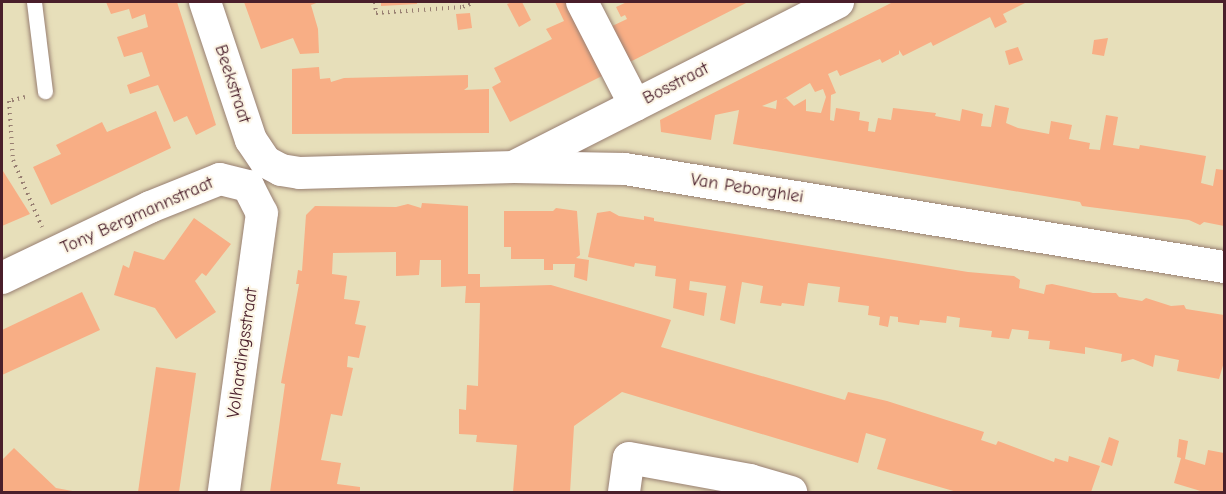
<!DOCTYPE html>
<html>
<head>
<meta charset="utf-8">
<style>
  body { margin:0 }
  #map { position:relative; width:1226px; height:494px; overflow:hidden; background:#e7dfba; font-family:"Comic Neue",sans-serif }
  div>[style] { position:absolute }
  .building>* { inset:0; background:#f8ae85 }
  .path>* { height:4px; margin-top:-2px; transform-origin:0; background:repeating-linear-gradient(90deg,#987f72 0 1.5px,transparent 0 6px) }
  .roads { filter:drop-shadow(0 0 2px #987f72) drop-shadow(0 0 2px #987f72) }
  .lane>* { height:15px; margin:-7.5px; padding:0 7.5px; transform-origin:7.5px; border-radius:7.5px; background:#fff }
  .street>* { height:32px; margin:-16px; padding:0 16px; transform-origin:16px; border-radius:16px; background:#fff }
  span { translate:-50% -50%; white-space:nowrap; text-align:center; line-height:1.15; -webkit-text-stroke:4.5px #fcf5e5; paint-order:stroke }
  .street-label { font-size:18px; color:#4a1f2b }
  .frame { position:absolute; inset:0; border:3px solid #4a1f2b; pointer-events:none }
</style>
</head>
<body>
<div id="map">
  <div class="building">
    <i style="clip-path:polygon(106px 2px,177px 2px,216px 125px,196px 135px,187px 116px,174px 122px,158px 85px,130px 94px,127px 85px,150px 76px,142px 52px,124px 57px,117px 37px,148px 27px,145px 14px,132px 19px,129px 9px,111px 14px)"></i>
    <i style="clip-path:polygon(244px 2px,319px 2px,311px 5px,318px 29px,319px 53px,300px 54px,293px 38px,261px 49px)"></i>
    <i style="clip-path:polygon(381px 2px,417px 2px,417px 4px,381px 6px)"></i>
    <i style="clip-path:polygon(513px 2px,522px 2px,531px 20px,519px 27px,507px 4px)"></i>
    <i style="clip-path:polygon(555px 2px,569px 2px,606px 74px,510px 122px,492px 87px,501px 82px,494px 68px,552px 39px,546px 29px,564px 21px)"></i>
    <i style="clip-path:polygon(627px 2px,748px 2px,624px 65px,606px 29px,627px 19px,625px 15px,621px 17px,616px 7px)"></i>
    <i style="clip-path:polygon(evenodd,893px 2px,1027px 2px,1003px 14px,1007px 22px,995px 28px,990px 17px,933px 46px,931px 42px,903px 56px,899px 50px,899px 54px,882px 63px,880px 59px,840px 76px,837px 70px,828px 74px,836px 93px,831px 95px,830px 120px,834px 121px,836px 108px,860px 112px,859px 120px,869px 122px,868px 131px,875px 132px,878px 118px,891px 120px,893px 108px,936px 113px,935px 116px,960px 121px,962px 109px,983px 114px,981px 126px,991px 127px,995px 105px,1009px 108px,1006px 123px,1018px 128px,1049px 134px,1051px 121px,1072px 125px,1069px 139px,1090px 143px,1089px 149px,1100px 150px,1106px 115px,1118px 117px,1113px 145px,1139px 149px,1140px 145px,1206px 156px,1201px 183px,1213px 186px,1216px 169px,1224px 170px,1224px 226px,1204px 222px,1200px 225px,1189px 220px,1082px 206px,1080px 202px,733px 144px,739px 110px,715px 115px,711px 140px,661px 132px,660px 120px,893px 2px,810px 83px,815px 92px,823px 89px,826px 97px,821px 113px,806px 111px,806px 99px,794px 106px,786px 98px,782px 100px,810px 83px,893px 2px,777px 100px,776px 109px,762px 106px,777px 100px)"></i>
    <i style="clip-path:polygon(470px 13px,472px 28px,458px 30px,456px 14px)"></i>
    <i style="clip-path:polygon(1108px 38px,1104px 56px,1092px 54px,1094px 40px)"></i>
    <i style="clip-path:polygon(1018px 47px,1023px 60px,1009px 65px,1005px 51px)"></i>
    <i style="clip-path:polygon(319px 67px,320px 79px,330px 78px,331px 82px,344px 78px,468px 75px,468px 87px,464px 90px,489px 89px,489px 133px,292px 134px,292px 69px)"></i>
    <i style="clip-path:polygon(156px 111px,171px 148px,51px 205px,33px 167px,61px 154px,56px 145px,102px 122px,107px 132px)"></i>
    <i style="clip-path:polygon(3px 171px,30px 214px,2px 226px,2px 172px)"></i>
    <i style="clip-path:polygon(422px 203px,468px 206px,468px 274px,480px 274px,480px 287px,551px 285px,671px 320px,661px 347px,845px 400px,848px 392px,887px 401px,984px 432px,981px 440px,996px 445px,998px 441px,1054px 462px,1055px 458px,1068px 462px,1069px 456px,1100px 466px,1091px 492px,957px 492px,877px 469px,886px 439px,866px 433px,858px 463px,622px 392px,574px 426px,570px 492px,513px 492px,517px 445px,476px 442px,477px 435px,459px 434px,459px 409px,466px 410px,467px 385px,478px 386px,480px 303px,465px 303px,466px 286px,441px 287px,441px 260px,420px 260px,419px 275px,396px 276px,396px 252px,333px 253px,332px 274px,347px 276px,344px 299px,360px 301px,355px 324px,366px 326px,359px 358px,348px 356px,347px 367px,353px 368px,342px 416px,331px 414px,321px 460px,341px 463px,337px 484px,360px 487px,360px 492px,270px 492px,285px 384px,281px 383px,299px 284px,296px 284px,298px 270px,302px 271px,306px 215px,315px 206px,396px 207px,408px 204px,421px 208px)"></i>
    <i style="clip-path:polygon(556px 208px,577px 211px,580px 255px,576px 258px,589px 260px,587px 281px,574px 277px,575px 264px,553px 264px,553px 270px,544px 270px,544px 259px,511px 259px,511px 247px,504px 247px,504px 211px,553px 211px)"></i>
    <i style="clip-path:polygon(610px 211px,619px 216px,644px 220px,644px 216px,654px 218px,654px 221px,968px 272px,1014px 276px,1020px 280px,1019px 288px,1044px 294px,1046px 285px,1052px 284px,1093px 293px,1116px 293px,1119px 297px,1142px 301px,1146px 298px,1171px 306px,1184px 305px,1186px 309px,1224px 315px,1224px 362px,1219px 379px,1177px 371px,1179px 360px,1155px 355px,1153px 367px,1133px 359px,1121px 362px,1122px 354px,1085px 347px,1085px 354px,1049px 349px,1050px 341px,1028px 339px,1029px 331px,1012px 329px,1009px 339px,991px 337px,992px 331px,959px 327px,960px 318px,947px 316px,946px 323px,920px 320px,919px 325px,898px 322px,898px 317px,890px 316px,888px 327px,879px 325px,880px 317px,868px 315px,869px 306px,838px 302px,840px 287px,808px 283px,804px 306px,782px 303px,781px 306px,760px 303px,763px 286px,742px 282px,735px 324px,720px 320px,726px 286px,690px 281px,689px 290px,707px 293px,704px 316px,673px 308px,676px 279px,655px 276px,656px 266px,635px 263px,634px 267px,588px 257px,597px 213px)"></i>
    <i style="clip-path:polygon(194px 218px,231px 244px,206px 276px,202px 273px,195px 281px,216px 312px,176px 339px,155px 308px,114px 295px,123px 265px,129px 268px,134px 251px,164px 260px)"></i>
    <i style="clip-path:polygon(82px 292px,100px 330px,2px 375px,2px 330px)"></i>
    <i style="clip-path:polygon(156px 367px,196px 373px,179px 492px,138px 492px)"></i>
    <i style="clip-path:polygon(1109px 437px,1119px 441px,1112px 466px,1101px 462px)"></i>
    <i style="clip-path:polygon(1179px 439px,1188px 441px,1185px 459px,1205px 465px,1208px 450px,1224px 453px,1224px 492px,1204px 492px,1174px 483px,1181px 458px,1177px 457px)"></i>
    <i style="clip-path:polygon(14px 448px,56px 488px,78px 492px,2px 492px,2px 460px)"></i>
  </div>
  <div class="path">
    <i style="left:375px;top:2px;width:11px;rotate:85deg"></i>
    <i style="left:376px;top:13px;width:87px;rotate:-3.9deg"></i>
    <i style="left:463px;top:7px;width:12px;rotate:-24deg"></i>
    <i style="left:25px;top:97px;width:16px;rotate:166deg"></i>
    <i style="left:9px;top:101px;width:59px;rotate:86.1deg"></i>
    <i style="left:13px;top:160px;width:73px;rotate:66.6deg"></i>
  </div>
  <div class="roads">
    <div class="lane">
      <i style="left:34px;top:2px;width:90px;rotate:83deg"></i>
    </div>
    <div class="street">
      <i style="left:205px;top:2px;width:145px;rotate:71.6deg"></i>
      <i style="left:251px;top:140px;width:27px;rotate:56deg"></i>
      <i style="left:266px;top:162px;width:17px;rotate:28deg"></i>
      <i style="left:281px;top:170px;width:19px;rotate:9deg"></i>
      <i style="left:300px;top:173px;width:214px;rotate:-1.6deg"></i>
      <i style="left:514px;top:167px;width:111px;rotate:1deg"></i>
      <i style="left:625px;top:169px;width:607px;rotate:9.29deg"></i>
      <i style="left:582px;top:2px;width:116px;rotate:62.8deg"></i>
      <i style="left:517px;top:165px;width:360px;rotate:-26.9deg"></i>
      <i style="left:2px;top:278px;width:164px;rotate:-25.6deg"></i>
      <i style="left:150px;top:207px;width:75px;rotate:-21.8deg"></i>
      <i style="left:220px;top:179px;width:29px;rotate:14deg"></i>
      <i style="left:248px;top:186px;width:30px;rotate:63deg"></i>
      <i style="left:262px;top:213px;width:282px;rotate:97.8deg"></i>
      <i style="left:624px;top:492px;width:34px;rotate:-82deg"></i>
      <i style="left:629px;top:458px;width:123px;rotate:10.3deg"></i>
      <i style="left:750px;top:480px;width:43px;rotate:16.3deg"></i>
    </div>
  </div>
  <div class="street-label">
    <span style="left:232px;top:84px;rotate:72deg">Beekstraat</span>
    <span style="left:676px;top:84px;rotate:-27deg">Bosstraat</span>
    <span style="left:747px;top:189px;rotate:9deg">Van Peborghlei</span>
    <span style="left:137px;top:216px;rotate:-24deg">Tony Bergmannstraat</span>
    <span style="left:243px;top:353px;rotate:-82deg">Volhardingsstraat</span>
  </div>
  <div class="frame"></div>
</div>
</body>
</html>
